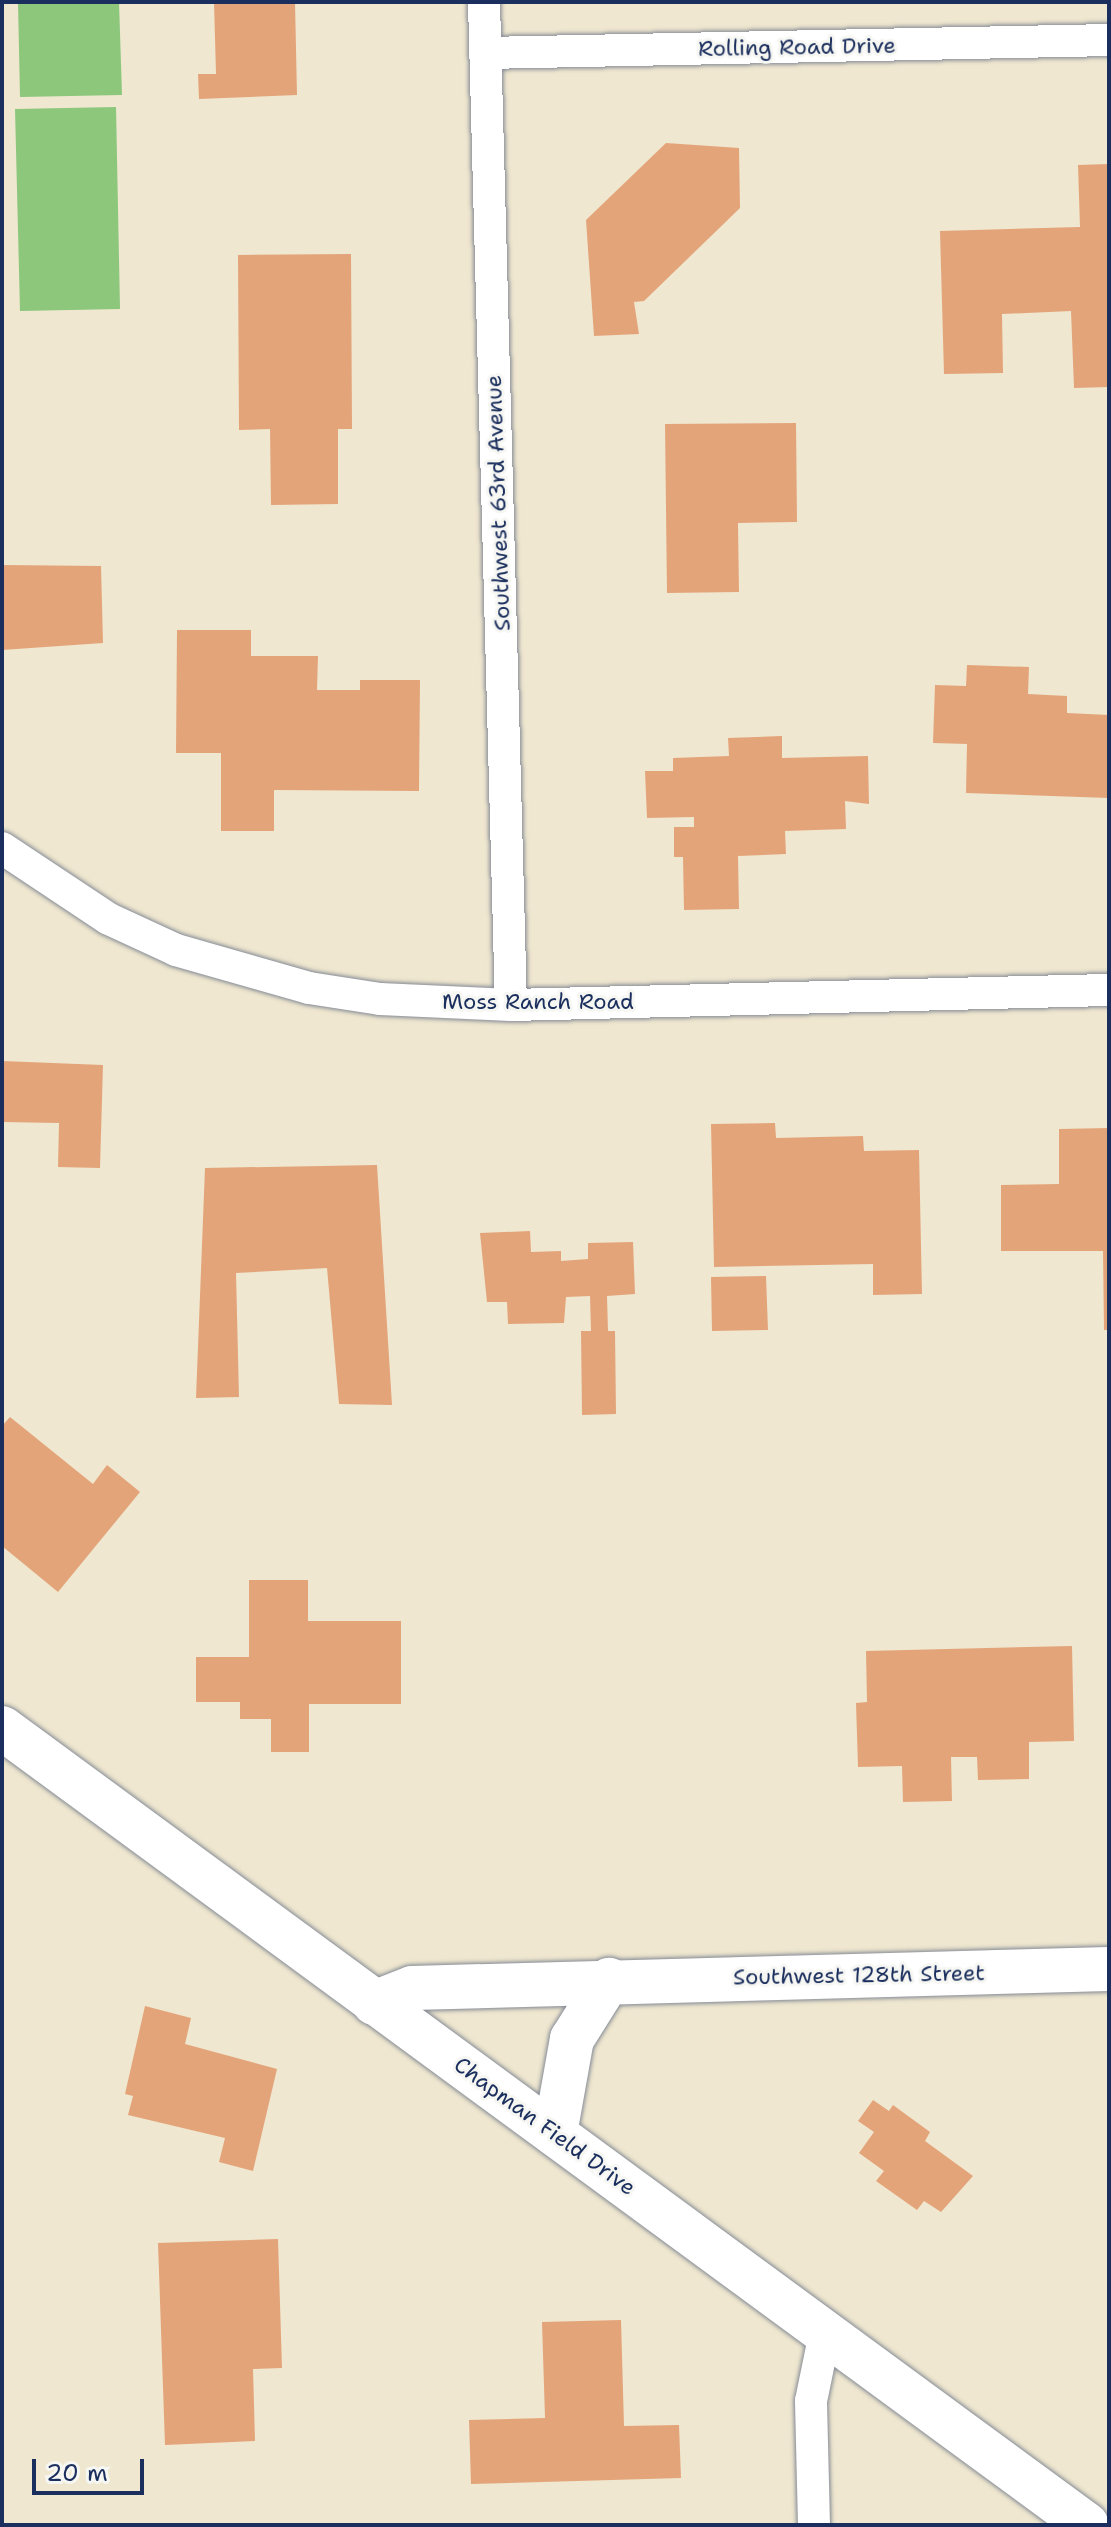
<!DOCTYPE html>
<html>
<head>
<meta charset="utf-8">
<style>
  body { margin:0 }
  #map { position:relative; width:1111px; height:2527px; overflow:hidden; background:#efe7cf; font-family:"Shantell Sans",sans-serif }
  div>[style] { position:absolute }
  .green>* { inset:0; background:#8cc77c }
  .building>* { inset:0; background:#e4a47a }
  .roads { filter:drop-shadow(0 0 2px #858b96) drop-shadow(0 0 2px #858b96) }
  .street>* { height:32px; margin:-16px; padding:0 16px; transform-origin:16px; border-radius:16px; background:#fff }
  .secondary>* { height:44px; margin:-22px; padding:0 22px; transform-origin:22px; border-radius:22px; background:#fff }
  span { translate:-50% -50%; white-space:nowrap; text-align:center; line-height:1.15; -webkit-text-stroke:6px #f6f6f2; paint-order:stroke }
  .street-label { font-size:22px; color:#1b2f5e }
  .frame { position:absolute; inset:0; border:4px solid #1b2f5e; pointer-events:none }
  .scale { position:absolute; left:32px; top:2459px; width:112px; height:36px; box-sizing:border-box; border:4px solid #1b2f5e; border-top:0; padding-left:10px; font-size:24px; line-height:28px; white-space:nowrap; color:#1b2f5e; -webkit-text-stroke:6px #f6f6f2; paint-order:stroke }
</style>
</head>
<body>
<div id="map">
  <div class="green">
    <i style="clip-path:polygon(18px 2px,119px 2px,122px 95px,20px 97px)"></i>
    <i style="clip-path:polygon(116px 107px,120px 309px,20px 311px,15px 109px)"></i>
  </div>
  <div class="building">
    <i style="clip-path:polygon(214px 2px,295px 2px,297px 95px,199px 99px,198px 74px,216px 74px)"></i>
    <i style="clip-path:polygon(666px 143px,739px 148px,740px 208px,644px 301px,634px 302px,639px 334px,594px 336px,586px 220px)"></i>
    <i style="clip-path:polygon(1109px 164px,1109px 387px,1074px 388px,1071px 311px,1002px 314px,1003px 373px,944px 374px,940px 231px,1080px 227px,1078px 165px)"></i>
    <i style="clip-path:polygon(351px 254px,352px 429px,338px 429px,338px 504px,271px 505px,270px 429px,239px 430px,238px 255px)"></i>
    <i style="clip-path:polygon(796px 423px,797px 522px,738px 523px,739px 592px,667px 593px,665px 424px)"></i>
    <i style="clip-path:polygon(2px 565px,101px 566px,103px 643px,2px 650px)"></i>
    <i style="clip-path:polygon(177px 630px,251px 630px,251px 656px,318px 656px,317px 690px,360px 690px,360px 680px,420px 680px,419px 791px,274px 790px,274px 831px,221px 831px,221px 753px,176px 753px)"></i>
    <i style="clip-path:polygon(967px 665px,1029px 667px,1028px 694px,1067px 696px,1067px 713px,1109px 715px,1109px 798px,966px 793px,967px 744px,933px 743px,935px 685px,966px 686px)"></i>
    <i style="clip-path:polygon(782px 736px,782px 758px,868px 756px,869px 804px,845px 801px,846px 829px,785px 831px,786px 854px,738px 856px,739px 909px,684px 910px,683px 857px,674px 857px,674px 827px,694px 827px,694px 817px,647px 818px,645px 771px,673px 771px,673px 758px,729px 756px,728px 738px)"></i>
    <i style="clip-path:polygon(2px 1061px,103px 1065px,100px 1168px,58px 1167px,59px 1123px,2px 1122px)"></i>
    <i style="clip-path:polygon(775px 1123px,776px 1138px,863px 1136px,864px 1151px,919px 1150px,922px 1294px,873px 1295px,873px 1264px,714px 1267px,711px 1124px)"></i>
    <i style="clip-path:polygon(1109px 1128px,1109px 1330px,1104px 1330px,1103px 1251px,1001px 1251px,1001px 1185px,1059px 1184px,1059px 1129px)"></i>
    <i style="clip-path:polygon(377px 1165px,392px 1405px,339px 1404px,327px 1268px,236px 1273px,239px 1397px,196px 1398px,205px 1168px)"></i>
    <i style="clip-path:polygon(530px 1231px,531px 1252px,561px 1251px,561px 1261px,588px 1259px,588px 1243px,633px 1242px,635px 1294px,607px 1296px,608px 1331px,615px 1331px,616px 1414px,582px 1415px,581px 1331px,591px 1331px,590px 1296px,566px 1297px,564px 1323px,508px 1324px,507px 1302px,487px 1302px,480px 1233px)"></i>
    <i style="clip-path:polygon(766px 1276px,768px 1330px,712px 1331px,711px 1277px)"></i>
    <i style="clip-path:polygon(10px 1417px,93px 1484px,107px 1465px,140px 1492px,58px 1592px,2px 1546px,2px 1426px)"></i>
    <i style="clip-path:polygon(249px 1580px,308px 1580px,308px 1621px,401px 1621px,401px 1704px,309px 1704px,309px 1752px,271px 1752px,271px 1719px,240px 1719px,240px 1702px,196px 1702px,196px 1657px,249px 1657px)"></i>
    <i style="clip-path:polygon(1072px 1646px,1074px 1741px,1029px 1742px,1029px 1779px,978px 1780px,977px 1757px,951px 1757px,952px 1801px,903px 1802px,902px 1766px,858px 1767px,856px 1703px,867px 1702px,866px 1651px)"></i>
    <i style="clip-path:polygon(145px 2006px,191px 2018px,185px 2044px,277px 2069px,253px 2171px,219px 2162px,225px 2138px,128px 2115px,133px 2096px,125px 2094px)"></i>
    <i style="clip-path:polygon(873px 2100px,889px 2111px,893px 2105px,930px 2132px,925px 2141px,973px 2176px,941px 2212px,924px 2201px,917px 2210px,876px 2181px,884px 2171px,859px 2153px,874px 2132px,858px 2121px)"></i>
    <i style="clip-path:polygon(278px 2239px,282px 2368px,253px 2369px,255px 2441px,165px 2445px,158px 2243px)"></i>
    <i style="clip-path:polygon(621px 2320px,624px 2426px,679px 2425px,681px 2478px,471px 2484px,469px 2420px,545px 2418px,542px 2322px)"></i>
  </div>
  <div class="roads">
    <div class="street">
      <i style="left:484px;top:2px;width:1003px;rotate:88.46deg"></i>
      <i style="left:485px;top:53px;width:624px;rotate:-1.19deg"></i>
      <i style="left:2px;top:848px;width:128px;rotate:33.6deg"></i>
      <i style="left:109px;top:919px;width:74px;rotate:24.8deg"></i>
      <i style="left:176px;top:950px;width:138px;rotate:15.9deg"></i>
      <i style="left:309px;top:988px;width:72px;rotate:8.8deg"></i>
      <i style="left:380px;top:999px;width:131px;rotate:2.6deg"></i>
      <i style="left:511px;top:1005px;width:598px;rotate:-1.44deg"></i>
      <i style="left:814px;top:2525px;width:124px;rotate:-91.4deg"></i>
      <i style="left:811px;top:2401px;width:69px;rotate:-78.4deg"></i>
    </div>
    <div class="secondary">
      <i style="left:2px;top:1728px;width:1346px;rotate:36.3deg"></i>
      <i style="left:374px;top:2003px;width:41px;rotate:-21.5deg"></i>
      <i style="left:412px;top:1988px;width:697px;rotate:-1.56deg"></i>
      <i style="left:555px;top:2134px;width:97px;rotate:-79.9deg"></i>
      <i style="left:572px;top:2039px;width:70px;rotate:-57.9deg"></i>
    </div>
  </div>
  <div class="street-label">
    <span style="left:797px;top:47px;rotate:-1deg">Rolling Road Drive</span>
    <span style="left:498px;top:503px;rotate:-92deg">Southwest 63rd Avenue</span>
    <span style="left:538px;top:1002px">Moss Ranch Road</span>
    <span style="left:859px;top:1975px;rotate:-1deg">Southwest 128th Street</span>
    <span style="left:545px;top:2126px;rotate:36deg">Chapman Field Drive</span>
  </div>
  <div class="frame"></div>
  <div class="scale">20 m</div>
</div>
</body>
</html>
